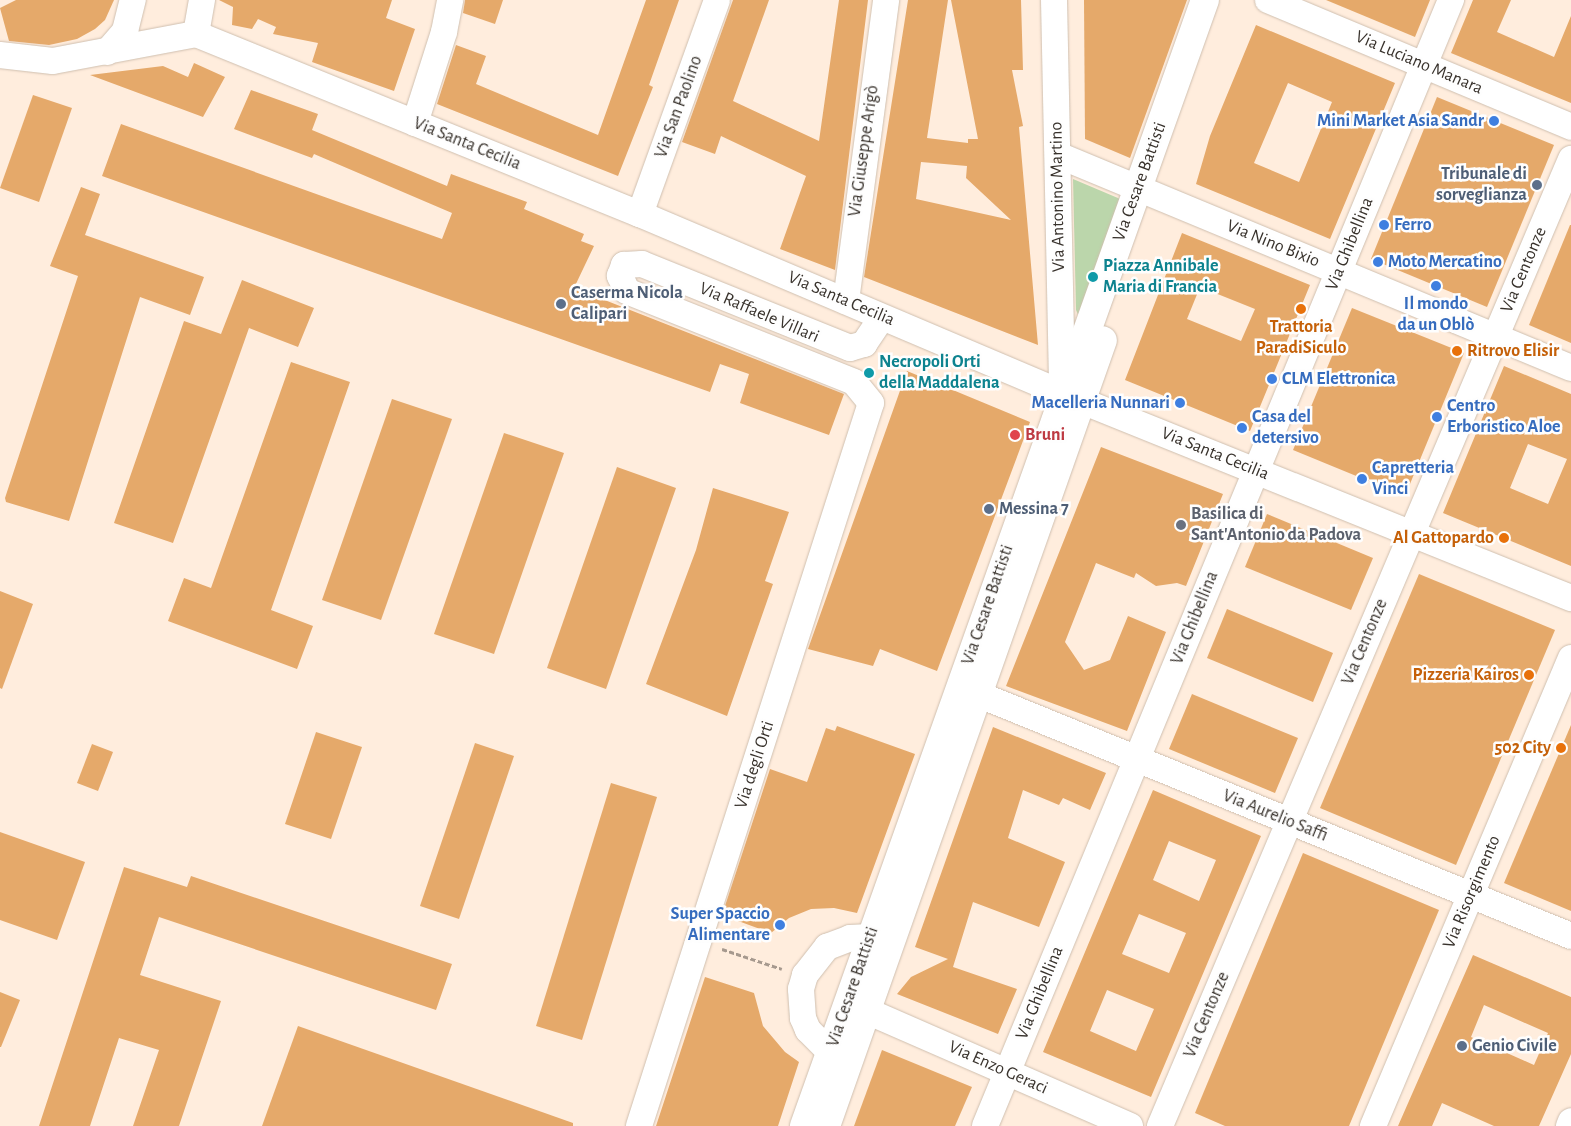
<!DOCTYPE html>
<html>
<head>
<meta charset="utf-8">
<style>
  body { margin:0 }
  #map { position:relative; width:1571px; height:1126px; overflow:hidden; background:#ffeddd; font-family:"Alegreya Sans",sans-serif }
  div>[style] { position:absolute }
  .green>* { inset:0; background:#bbd6ab }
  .building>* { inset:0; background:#e5a96a }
  .path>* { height:3px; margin-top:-1.5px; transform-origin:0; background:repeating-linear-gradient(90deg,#a6998e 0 5px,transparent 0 7.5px) }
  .roads { filter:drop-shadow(0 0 1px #cfbfaf) drop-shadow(0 0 1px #cfbfaf) }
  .street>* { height:26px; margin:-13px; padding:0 13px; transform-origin:13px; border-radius:13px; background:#fff }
  .secondary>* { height:28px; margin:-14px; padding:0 14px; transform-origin:14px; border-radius:14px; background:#fff }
  .dots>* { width:14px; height:14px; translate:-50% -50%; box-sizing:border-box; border:2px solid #fefefe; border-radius:50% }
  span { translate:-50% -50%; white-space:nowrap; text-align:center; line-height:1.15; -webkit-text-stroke:5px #fefefe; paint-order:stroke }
  .street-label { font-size:18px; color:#38322c }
  .shop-label { font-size:18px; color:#366cbe; font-weight:700 }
  .right { translate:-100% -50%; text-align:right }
  .left { translate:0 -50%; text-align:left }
  .service-label { font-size:18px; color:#4e5e75; font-weight:700 }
  .culture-label { font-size:18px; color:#0d838f; font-weight:700 }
  .food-label { font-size:18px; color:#c56008; font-weight:700 }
  .health-label { font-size:18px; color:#be3a42; font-weight:700 }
  .worship-label { font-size:18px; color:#5b616d; font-weight:700 }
</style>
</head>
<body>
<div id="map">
  <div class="green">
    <i style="clip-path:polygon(1073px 179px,1125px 201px,1079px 317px,1076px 310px)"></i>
  </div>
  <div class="building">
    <i style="clip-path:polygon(16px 0,114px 0,105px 20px,95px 29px,77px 39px,49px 45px,9px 41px,0 8px)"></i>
    <i style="clip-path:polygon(219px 0,392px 0,386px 18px,415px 29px,394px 91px,312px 62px,318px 43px,273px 34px,276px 27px,258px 19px,252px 29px,232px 25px,233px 7px)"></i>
    <i style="clip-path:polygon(465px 0,503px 0,495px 24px,463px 13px)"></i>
    <i style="clip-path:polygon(646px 0,679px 0,649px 85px,653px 87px,618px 176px,437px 104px,456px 45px,486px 56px,476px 84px,598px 135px)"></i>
    <i style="clip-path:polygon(733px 0,769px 0,733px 101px,819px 141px,839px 0,868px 0,835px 270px,780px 249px,806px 176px,721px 136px,715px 154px,682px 142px)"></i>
    <i style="clip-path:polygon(evenodd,908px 0,948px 0,927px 138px,968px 143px,968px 139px,978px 139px,951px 0,1021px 0,1023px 70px,1012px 70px,1023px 126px,1019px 127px,1038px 345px,864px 277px,908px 0,921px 162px,967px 166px,966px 178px,1011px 220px,916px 199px,921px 162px)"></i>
    <i style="clip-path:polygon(1084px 0,1187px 0,1130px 158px,1085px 139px)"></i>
    <i style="clip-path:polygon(1326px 0,1430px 0,1415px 37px)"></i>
    <i style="clip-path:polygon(1473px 0,1511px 0,1497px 32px,1554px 57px,1571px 16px,1571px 103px,1451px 53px)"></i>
    <i style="clip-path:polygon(evenodd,1256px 25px,1395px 83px,1330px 239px,1196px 184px,1210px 136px,1256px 25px,1288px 83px,1332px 102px,1299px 182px,1254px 163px,1288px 83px)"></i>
    <i style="clip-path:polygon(194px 63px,225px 77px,203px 117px,90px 75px,163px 66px,188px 77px)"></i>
    <i style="clip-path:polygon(251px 90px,318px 114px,312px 130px,447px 186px,451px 174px,527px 202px,524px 209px,584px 234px,581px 241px,594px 246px,574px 288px,844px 394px,829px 435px,740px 403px,749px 374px,720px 364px,710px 392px,102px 176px,121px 124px,442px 239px,452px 213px,314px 154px,312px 158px,234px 129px)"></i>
    <i style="clip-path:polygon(33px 95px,72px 108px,39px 202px,0 188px)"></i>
    <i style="clip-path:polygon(1437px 97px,1554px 145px,1487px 307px,1371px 259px)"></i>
    <i style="clip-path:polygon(81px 187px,100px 194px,85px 235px,204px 277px,190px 315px,140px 297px,69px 521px,6px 502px,5px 498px,78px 276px,50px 266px)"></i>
    <i style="clip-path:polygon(1570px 225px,1571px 225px,1571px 343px,1529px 325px)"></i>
    <i style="clip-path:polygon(evenodd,1182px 233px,1310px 285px,1250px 431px,1125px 380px,1182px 233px,1200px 287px,1255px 309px,1241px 341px,1187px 319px,1200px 287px)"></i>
    <i style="clip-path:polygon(242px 280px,314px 308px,298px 347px,249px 328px,173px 543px,114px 523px,184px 321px,221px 334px)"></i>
    <i style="clip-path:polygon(1352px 308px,1464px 353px,1405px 496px,1293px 450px)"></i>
    <i style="clip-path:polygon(291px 362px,350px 382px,271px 610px,313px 626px,297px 669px,168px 621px,184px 578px,211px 588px)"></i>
    <i style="clip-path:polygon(evenodd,1504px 366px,1571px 394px,1571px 566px,1443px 513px,1504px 366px,1528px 444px,1567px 459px,1548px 504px,1510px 488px,1528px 444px)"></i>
    <i style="clip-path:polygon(907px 371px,1030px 422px,937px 671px,880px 649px,873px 666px,808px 649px)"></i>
    <i style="clip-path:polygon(392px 399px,452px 419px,381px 620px,322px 600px)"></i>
    <i style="clip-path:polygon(504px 433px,564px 453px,494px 654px,434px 634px)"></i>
    <i style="clip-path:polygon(1101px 447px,1223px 494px,1186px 586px,1177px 583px,1156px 586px,1136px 573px,1134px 578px,1096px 563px,1065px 642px,1084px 670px,1110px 660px,1128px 616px,1166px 632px,1127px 731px,1006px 686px)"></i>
    <i style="clip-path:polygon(617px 467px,676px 488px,606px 689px,547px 668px)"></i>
    <i style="clip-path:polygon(713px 488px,789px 512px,765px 581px,773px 584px,727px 716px,646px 684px,696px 550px)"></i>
    <i style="clip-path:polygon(1267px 514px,1373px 558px,1351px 610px,1245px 567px)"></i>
    <i style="clip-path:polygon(1419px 574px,1555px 630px,1456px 865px,1320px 808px)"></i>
    <i style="clip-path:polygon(0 591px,33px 604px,2px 689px,0 688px)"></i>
    <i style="clip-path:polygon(1227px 609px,1333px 653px,1313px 702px,1207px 658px)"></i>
    <i style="clip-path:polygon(1192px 694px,1298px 738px,1275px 793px,1169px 749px)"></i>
    <i style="clip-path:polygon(1571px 725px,1571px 911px,1504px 883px)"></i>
    <i style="clip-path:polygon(837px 726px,915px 754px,857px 913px,834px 908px,811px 909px,789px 918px,771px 933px,722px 915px,770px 769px,807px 782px,826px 728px,835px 731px)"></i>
    <i style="clip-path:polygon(993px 727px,1106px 773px,1090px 810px,1063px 798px,1059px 805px,1023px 790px,1008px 838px,1065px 862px,1039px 927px,973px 902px,953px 967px,1017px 989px,998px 1034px,897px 994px,911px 977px,948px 959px,915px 947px)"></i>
    <i style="clip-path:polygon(316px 732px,362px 747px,331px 839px,285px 824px)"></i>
    <i style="clip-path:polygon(475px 743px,514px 756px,459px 919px,420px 906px)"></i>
    <i style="clip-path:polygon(92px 744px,113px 752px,98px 791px,77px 783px)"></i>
    <i style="clip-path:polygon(611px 783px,657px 797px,582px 1040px,536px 1026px)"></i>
    <i style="clip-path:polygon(evenodd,1153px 790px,1261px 836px,1151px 1097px,1043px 1052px,1153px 790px,1169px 841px,1216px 860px,1199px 901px,1153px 880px,1169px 841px,1153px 790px,1139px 914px,1186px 933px,1169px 973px,1122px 954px,1139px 914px,1153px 790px,1107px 990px,1154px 1009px,1136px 1051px,1090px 1031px,1107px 990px)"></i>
    <i style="clip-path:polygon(0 832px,85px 862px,57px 940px,0 920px)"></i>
    <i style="clip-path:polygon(1303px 853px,1439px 910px,1349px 1126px,1225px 1126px,1195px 1113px)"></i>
    <i style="clip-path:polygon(124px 867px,187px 887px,191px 876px,452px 964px,436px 1010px,159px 917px,140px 975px,221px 1001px,179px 1126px,133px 1126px,159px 1050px,119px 1038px,90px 1126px,39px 1126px)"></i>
    <i style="clip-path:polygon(evenodd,1473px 955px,1571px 997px,1571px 1054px,1539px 1126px,1494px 1126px,1442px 1103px,1432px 1126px,1398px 1126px,1473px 955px,1484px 1005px,1548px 1033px,1534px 1065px,1471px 1037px,1484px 1005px)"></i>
    <i style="clip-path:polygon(705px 977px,754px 993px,763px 1026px,785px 1052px,799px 1062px,778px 1126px,656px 1126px)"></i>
    <i style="clip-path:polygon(0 992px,20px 1000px,1px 1047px,0 1047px)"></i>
    <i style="clip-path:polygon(298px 1026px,573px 1123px,573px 1126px,262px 1126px)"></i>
    <i style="clip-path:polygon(882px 1050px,972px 1087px,955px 1126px,854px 1126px)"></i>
  </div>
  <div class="path">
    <i style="left:722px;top:949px;width:63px;rotate:18.4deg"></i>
  </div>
  <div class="roads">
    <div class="street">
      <i style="left:1054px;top:0;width:393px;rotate:88.8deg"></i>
      <i style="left:1268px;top:0;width:329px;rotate:22.7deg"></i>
      <i style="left:196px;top:34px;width:35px;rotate:-80deg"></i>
      <i style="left:107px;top:52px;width:28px;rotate:-49deg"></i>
      <i style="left:125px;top:31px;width:32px;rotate:-76deg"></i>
      <i style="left:0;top:55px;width:53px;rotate:6.5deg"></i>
      <i style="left:53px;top:61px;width:146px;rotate:-10.7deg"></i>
      <i style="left:196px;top:34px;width:479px;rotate:22.1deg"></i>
      <i style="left:640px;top:214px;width:458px;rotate:23deg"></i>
      <i style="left:1062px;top:393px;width:549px;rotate:21.94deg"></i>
      <i style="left:415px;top:123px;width:96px;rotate:-72.3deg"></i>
      <i style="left:444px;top:32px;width:33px;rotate:-79deg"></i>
      <i style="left:1058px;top:155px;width:555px;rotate:22.55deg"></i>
      <i style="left:640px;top:214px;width:227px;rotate:-70.2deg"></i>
      <i style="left:846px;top:301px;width:304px;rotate:-82.4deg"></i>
      <i style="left:980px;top:695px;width:638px;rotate:22.18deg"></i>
      <i style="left:867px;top:1011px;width:287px;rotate:23.6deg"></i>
      <i style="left:830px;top:1052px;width:31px;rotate:-135deg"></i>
      <i style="left:808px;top:1030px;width:13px;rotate:-113deg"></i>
      <i style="left:803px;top:1018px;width:29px;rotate:-94deg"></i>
      <i style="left:801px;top:989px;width:15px;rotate:-74deg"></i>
      <i style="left:805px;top:975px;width:36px;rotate:-52deg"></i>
      <i style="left:827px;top:947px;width:25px;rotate:-21deg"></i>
      <i style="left:850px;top:938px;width:20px;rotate:-3deg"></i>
      <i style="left:639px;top:1126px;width:759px;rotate:-72.21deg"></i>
      <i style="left:871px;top:403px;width:27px;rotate:-129deg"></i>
      <i style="left:854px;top:382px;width:245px;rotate:-158.2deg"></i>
      <i style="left:627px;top:291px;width:17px;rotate:-115deg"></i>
      <i style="left:620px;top:276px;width:12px;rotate:-70deg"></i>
      <i style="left:624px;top:265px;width:18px;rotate:-3deg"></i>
      <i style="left:642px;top:264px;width:224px;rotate:22deg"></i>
      <i style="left:850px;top:348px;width:15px;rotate:-16deg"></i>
      <i style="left:864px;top:344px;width:32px;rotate:-56deg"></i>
      <i style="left:985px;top:1126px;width:1219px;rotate:-67.52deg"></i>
      <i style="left:1160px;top:1126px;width:1051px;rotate:-66.97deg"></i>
      <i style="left:1373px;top:1126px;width:508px;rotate:-67.07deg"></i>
      <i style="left:1569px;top:1126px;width:5px;rotate:-68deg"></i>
    </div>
    <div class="secondary">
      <i style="left:804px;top:1126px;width:1195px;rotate:-70.4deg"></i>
      <i style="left:826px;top:1126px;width:833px;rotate:-70.59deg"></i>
    </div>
  </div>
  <div class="dots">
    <i style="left:1494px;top:121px;background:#3f7fe0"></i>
    <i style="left:1537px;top:185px;background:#5c6f8a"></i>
    <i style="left:1384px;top:225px;background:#3f7fe0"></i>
    <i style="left:1378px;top:262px;background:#3f7fe0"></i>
    <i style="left:1093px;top:277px;background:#0f9aa8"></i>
    <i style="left:1436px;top:286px;background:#3f7fe0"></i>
    <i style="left:561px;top:304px;background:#5c6f8a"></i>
    <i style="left:1301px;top:309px;background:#e8710a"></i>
    <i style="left:1457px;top:351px;background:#e8710a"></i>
    <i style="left:869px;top:373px;background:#0f9aa8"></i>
    <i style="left:1272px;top:379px;background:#3f7fe0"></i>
    <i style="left:1180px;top:403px;background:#3f7fe0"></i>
    <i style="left:1437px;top:417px;background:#3f7fe0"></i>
    <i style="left:1242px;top:428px;background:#3f7fe0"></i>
    <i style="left:1015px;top:435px;background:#e0444e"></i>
    <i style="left:1362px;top:479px;background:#3f7fe0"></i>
    <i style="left:989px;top:509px;background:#5c6f8a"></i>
    <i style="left:1181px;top:525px;background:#6b7280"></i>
    <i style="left:1504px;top:538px;background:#e8710a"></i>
    <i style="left:1529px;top:675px;background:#e8710a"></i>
    <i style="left:1561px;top:748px;background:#e8710a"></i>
    <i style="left:780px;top:925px;background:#3f7fe0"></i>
    <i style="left:1462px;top:1046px;background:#5c6f8a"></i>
  </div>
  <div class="street-label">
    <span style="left:1419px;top:63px;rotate:23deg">Via Luciano Manara</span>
    <span style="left:679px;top:107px;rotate:-70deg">Via San Paolino</span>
    <span style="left:467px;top:144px;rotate:22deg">Via Santa Cecilia</span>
    <span style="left:864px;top:151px;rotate:-82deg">Via Giuseppe Arigò</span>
    <span style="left:1140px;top:182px;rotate:-70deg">Via Cesare Battisti</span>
    <span style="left:1058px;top:197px;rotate:-91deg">Via Antonino Martino</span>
    <span style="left:1273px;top:244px;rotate:22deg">Via Nino Bixio</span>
    <span style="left:1350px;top:244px;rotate:-68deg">Via Ghibellina</span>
    <span style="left:1524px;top:270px;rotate:-67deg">Via Centonze</span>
    <span style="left:841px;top:299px;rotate:23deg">Via Santa Cecilia</span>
    <span style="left:759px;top:313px;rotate:23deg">Via Raffaele Villari</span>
    <span style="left:1215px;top:454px;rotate:22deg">Via Santa Cecilia</span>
    <span style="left:988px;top:605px;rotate:-71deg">Via Cesare Battisti</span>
    <span style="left:1195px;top:618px;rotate:-68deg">Via Ghibellina</span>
    <span style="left:1365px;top:642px;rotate:-67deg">Via Centonze</span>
    <span style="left:755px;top:765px;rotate:-72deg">Via degli Orti</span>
    <span style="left:1275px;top:816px;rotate:22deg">Via Aurelio Saffi</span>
    <span style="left:1472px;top:892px;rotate:-67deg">Via Risorgimento</span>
    <span style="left:853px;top:987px;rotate:-71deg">Via Cesare Battisti</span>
    <span style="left:1040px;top:993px;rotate:-68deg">Via Ghibellina</span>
    <span style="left:1207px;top:1015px;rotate:-67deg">Via Centonze</span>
    <span style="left:998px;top:1068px;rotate:24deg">Via Enzo Geraci</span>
  </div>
  <div class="shop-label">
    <span class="right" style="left:1484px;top:121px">Mini Market Asia Sandr</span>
    <span class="left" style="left:1394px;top:225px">Ferro</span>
    <span class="left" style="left:1388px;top:262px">Moto Mercatino</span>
    <span style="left:1436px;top:315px">Il mondo<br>da un Oblò</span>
    <span class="left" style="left:1282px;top:379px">CLM Elettronica</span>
    <span class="right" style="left:1170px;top:403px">Macelleria Nunnari</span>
    <span class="left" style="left:1447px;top:417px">Centro<br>Erboristico Aloe</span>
    <span class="left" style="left:1252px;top:428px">Casa del<br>detersivo</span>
    <span class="left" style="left:1372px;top:479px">Capretteria<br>Vinci</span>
    <span class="right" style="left:770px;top:925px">Super Spaccio<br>Alimentare</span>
  </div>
  <div class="service-label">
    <span class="right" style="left:1527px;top:185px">Tribunale di<br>sorveglianza</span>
    <span class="left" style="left:571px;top:304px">Caserma Nicola<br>Calipari</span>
    <span class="left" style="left:999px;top:509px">Messina 7</span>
    <span class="left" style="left:1472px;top:1046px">Genio Civile</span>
  </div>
  <div class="culture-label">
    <span class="left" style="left:1103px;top:277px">Piazza Annibale<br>Maria di Francia</span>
    <span class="left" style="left:879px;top:373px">Necropoli Orti<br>della Maddalena</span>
  </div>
  <div class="food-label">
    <span style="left:1301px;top:338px">Trattoria<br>ParadiSiculo</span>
    <span class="left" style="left:1467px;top:351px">Ritrovo Elisir</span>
    <span class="right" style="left:1494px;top:538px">Al Gattopardo</span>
    <span class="right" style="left:1519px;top:675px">Pizzeria Kairos</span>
    <span class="right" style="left:1551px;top:748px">502 City</span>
  </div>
  <div class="health-label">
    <span class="left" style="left:1025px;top:435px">Bruni</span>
  </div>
  <div class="worship-label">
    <span class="left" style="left:1191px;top:525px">Basilica di<br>Sant'Antonio da Padova</span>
  </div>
</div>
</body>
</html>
